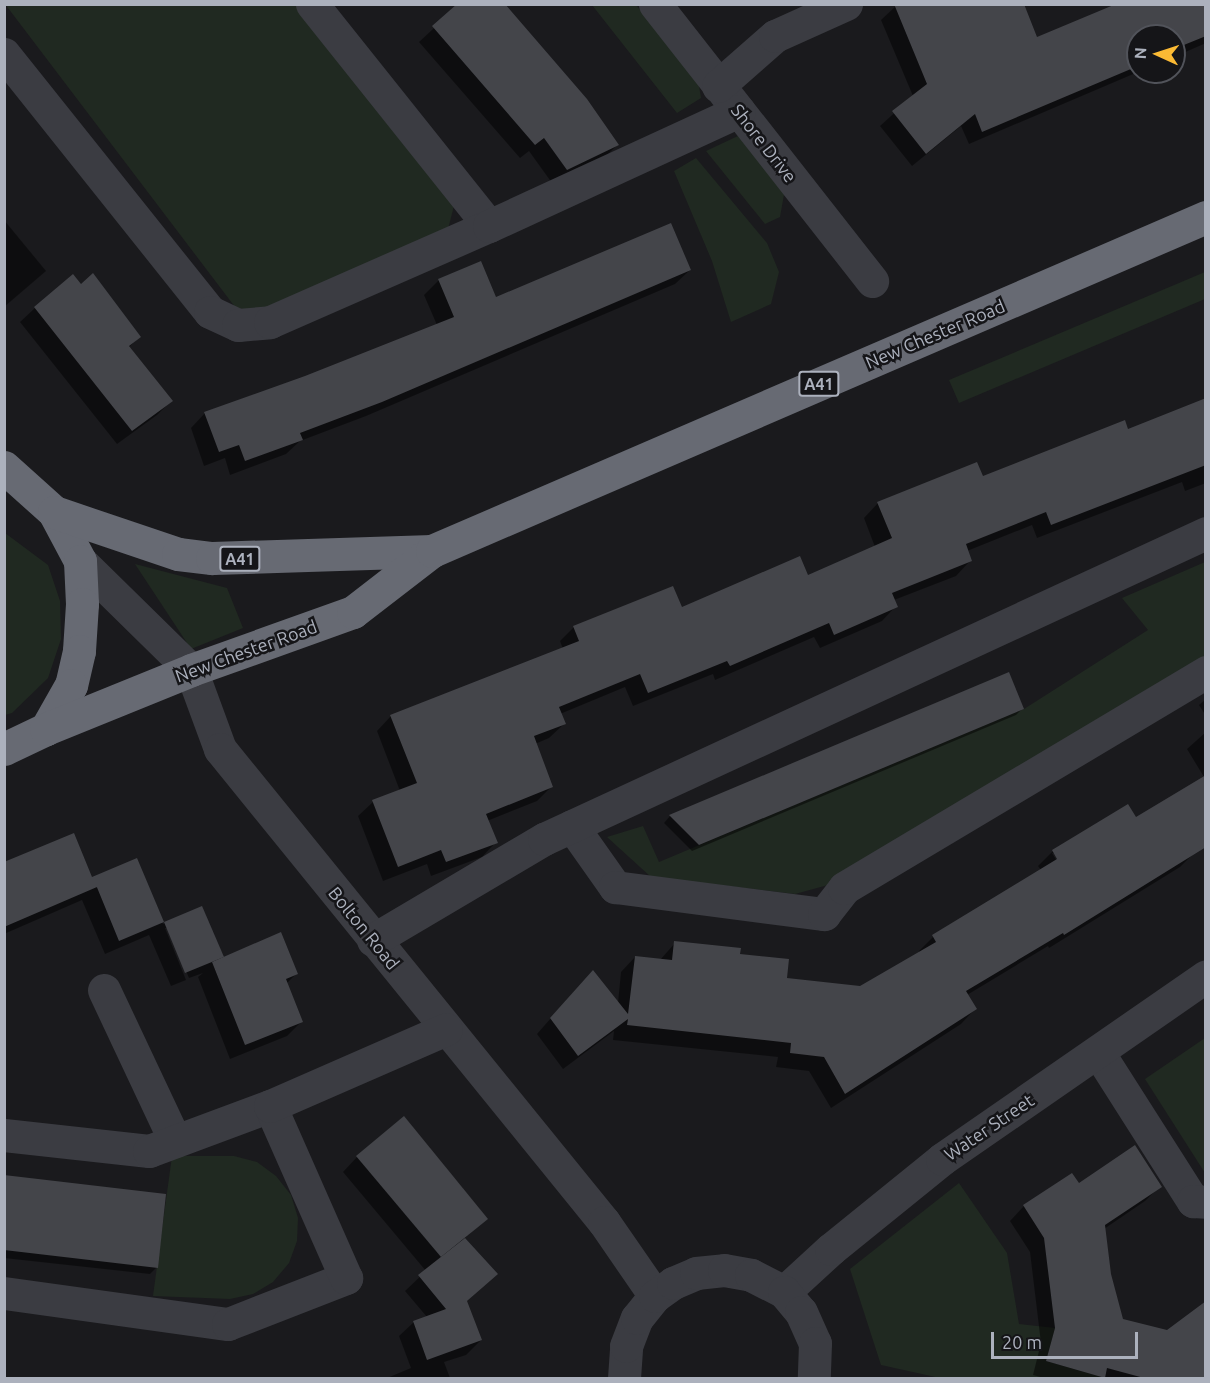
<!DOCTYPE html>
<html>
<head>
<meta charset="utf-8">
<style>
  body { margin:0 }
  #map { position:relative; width:1210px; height:1383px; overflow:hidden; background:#1a1a1d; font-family:Ubuntu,sans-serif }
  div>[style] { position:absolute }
  .green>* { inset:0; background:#202921 }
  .shadow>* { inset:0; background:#0007 }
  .building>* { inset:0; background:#44454a }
  .minor>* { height:33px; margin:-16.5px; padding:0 16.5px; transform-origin:16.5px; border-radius:16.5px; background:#3b3c42 }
  .highway>* { height:33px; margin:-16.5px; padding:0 16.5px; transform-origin:16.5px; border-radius:16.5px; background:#676a73 }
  span { translate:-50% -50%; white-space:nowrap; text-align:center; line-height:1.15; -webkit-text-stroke:5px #151518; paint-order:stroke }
  .shield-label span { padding:2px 4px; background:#151518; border:2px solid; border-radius:4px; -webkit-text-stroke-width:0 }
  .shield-label { font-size:16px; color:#acb1bd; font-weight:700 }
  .street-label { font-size:18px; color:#acb1bd }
  .frame { position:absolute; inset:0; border:6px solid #acb1bd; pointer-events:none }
  .north { position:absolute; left:1126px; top:24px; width:60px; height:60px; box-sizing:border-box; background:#151518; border:2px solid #51535a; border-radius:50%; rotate:273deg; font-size:16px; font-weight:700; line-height:24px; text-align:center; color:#acb1bd }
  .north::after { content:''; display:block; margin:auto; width:21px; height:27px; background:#fbba34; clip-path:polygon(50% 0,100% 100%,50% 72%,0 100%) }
  .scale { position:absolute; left:991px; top:1332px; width:147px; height:27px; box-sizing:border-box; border:3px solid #acb1bd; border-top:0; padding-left:8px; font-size:18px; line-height:21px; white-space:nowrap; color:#acb1bd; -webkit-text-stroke:4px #151518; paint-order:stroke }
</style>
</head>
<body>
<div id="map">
  <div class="green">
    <i style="clip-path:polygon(5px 4px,298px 5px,455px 202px,447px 233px,257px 313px,235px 307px)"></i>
    <i style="clip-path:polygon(592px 5px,636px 5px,698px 80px,701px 98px,677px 113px)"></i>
    <i style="clip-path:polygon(740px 135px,785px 189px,780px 217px,765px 224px,706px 151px)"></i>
    <i style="clip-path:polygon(696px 158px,767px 243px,779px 272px,771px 304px,731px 322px,712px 261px,674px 171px)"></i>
    <i style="clip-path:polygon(1205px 272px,1205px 299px,959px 403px,949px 380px)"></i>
    <i style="clip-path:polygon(5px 533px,48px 565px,60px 601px,61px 639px,48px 678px,12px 713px,5px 715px)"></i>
    <i style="clip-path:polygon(1205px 562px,1205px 656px,828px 885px,795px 894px,651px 877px,607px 837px,643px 826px,659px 862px,1024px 709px,1148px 630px,1122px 598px)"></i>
    <i style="clip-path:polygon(135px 564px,227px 588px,243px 628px,191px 649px)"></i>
    <i style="clip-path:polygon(1205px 1038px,1206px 1173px,1205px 1173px,1145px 1079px)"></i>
    <i style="clip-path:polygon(172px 1156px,234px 1156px,257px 1162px,276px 1176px,291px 1195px,298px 1218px,297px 1241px,289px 1263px,273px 1282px,253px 1294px,230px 1299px,153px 1296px)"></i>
    <i style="clip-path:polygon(959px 1183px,1007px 1253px,1019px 1324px,1055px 1328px,1046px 1361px,1105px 1378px,940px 1378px,881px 1365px,850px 1269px)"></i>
  </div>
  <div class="shadow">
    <i style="clip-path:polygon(460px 4px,617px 145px,603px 159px,552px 183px,529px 151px,520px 158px,419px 42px)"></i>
    <i style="clip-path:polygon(898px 4px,1036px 39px,1206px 4px,1206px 43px,1174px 57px,1174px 36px,1138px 36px,1138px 72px,969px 144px,961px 126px,912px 166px,880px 126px,913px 96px,881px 20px)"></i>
    <i style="clip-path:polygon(4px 220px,46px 271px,4px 307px)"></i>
    <i style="clip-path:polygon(690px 270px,675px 284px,366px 416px,300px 441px,286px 454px,230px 475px,225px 458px,204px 466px,191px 428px,205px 413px,306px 377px,437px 325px,424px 295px,439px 280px,495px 299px)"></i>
    <i style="clip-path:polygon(80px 286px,139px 337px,128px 348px,171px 401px,157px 415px,117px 444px,20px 322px,35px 308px)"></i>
    <i style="clip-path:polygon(1206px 400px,1206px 483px,1185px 491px,1182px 482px,1037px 538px,1032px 525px,967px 551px,970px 561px,956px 576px,894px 600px,896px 606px,882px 621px,820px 648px,814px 637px,715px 680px,713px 674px,633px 706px,625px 687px,560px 714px,564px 724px,549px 738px,535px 744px,552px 786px,537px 801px,487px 821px,496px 842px,482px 857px,431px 876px,427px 864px,383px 881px,358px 816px,373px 802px,400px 791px,377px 731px,391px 716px,563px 649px,560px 641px,574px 627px,681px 609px,807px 577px,875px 547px,864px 518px,878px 503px,982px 478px,1128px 431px)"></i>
    <i style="clip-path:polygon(1206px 699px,1206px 716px,1199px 705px)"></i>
    <i style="clip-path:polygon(1023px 708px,1016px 715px,692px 851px,664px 823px,670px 816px)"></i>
    <i style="clip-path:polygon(evenodd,1206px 732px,1206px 834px,1194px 853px,1180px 867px,1049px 948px,1048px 946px,967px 995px,975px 1009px,961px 1024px,831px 1108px,809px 1071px,776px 1067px,778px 1057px,613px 1040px,614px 1031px,563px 1069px,537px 1034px,579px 986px,618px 1003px,621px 972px,635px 957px,660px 960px,675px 943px,738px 956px,786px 979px,860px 987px,920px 953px,919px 951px,933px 937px,1041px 870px,1038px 866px,1052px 852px,1127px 806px,1135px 819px,1204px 777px,1187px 749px,1206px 732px,1052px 853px,1055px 853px,1060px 866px,1052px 853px)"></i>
    <i style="clip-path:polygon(136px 860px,163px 924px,201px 908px,223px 958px,297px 973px,286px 984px,302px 1021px,287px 1036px,230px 1059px,198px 977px,203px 973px,189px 978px,168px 928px,165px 928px,186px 980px,171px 986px,149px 935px,105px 954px,82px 900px,4px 934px,4px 863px,91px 879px)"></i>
    <i style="clip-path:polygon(357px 1157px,486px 1219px,464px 1239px,496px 1274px,466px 1302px,481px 1340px,466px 1355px,444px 1362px,450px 1378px,387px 1378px,411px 1368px,399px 1336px,414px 1322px,427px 1317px,405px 1291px,426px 1271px,343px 1172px)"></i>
    <i style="clip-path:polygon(4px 1177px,157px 1267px,150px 1274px,4px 1258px)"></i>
    <i style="clip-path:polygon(1079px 1185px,1160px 1186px,1145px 1201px,1104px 1229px,1109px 1274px,1121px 1320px,1169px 1332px,1206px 1372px,1197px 1378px,1190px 1378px,1177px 1363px,1171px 1378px,1044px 1378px,1033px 1375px,1041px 1343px,1030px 1252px,1010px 1221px,1024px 1206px)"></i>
  </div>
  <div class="building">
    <i style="clip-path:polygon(457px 4px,505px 4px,587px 99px,619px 145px,567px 170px,544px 138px,535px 145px,432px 26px)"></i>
    <i style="clip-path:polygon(894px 4px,1024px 4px,1037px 37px,1116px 4px,1206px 4px,1206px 36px,1174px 49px,1174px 36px,1138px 36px,1138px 66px,982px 132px,975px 114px,926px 154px,892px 111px,927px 84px)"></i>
    <i style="clip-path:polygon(671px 223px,691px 270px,382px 402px,300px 433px,303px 440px,245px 461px,239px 445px,219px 452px,204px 412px,305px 376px,454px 317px,438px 279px,481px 261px,496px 297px)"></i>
    <i style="clip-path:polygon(93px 273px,141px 337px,129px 346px,173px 401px,132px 431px,34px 307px,73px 274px,81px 284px)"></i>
    <i style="clip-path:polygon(1206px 398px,1206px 465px,1051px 525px,1046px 512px,966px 544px,972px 561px,892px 593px,898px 607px,834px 635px,829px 623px,730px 666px,727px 661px,648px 693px,640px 674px,559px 707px,566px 724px,534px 736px,553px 787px,486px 814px,498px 843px,446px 862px,441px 850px,398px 867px,372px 800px,417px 783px,390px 715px,579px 641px,573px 626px,673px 586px,682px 607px,800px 556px,808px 575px,892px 538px,877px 502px,977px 462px,983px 476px,1125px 420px,1128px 429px)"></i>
    <i style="clip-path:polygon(1009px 672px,1024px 709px,699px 845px,669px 815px)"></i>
    <i style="clip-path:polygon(1206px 775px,1206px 847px,1064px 935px,1063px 933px,966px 991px,977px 1009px,845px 1094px,824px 1057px,790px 1053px,791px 1043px,627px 1025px,628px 1019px,578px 1056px,550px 1018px,593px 970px,628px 1014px,635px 956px,672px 960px,674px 941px,741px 948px,740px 954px,789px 959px,787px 978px,860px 986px,936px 942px,932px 935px,1057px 859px,1052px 850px,1128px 804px,1136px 817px)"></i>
    <i style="clip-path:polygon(74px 833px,92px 877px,137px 858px,164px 922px,119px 941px,96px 885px,97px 887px,4px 927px,4px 862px)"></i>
    <i style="clip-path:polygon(202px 906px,224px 957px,185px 973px,164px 922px)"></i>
    <i style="clip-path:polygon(281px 932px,298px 974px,286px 979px,303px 1022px,245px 1045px,212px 962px)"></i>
    <i style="clip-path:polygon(404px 1116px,488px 1219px,441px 1257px,356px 1156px)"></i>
    <i style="clip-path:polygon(1135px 1145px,1162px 1187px,1105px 1225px,1111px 1274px,1123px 1319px,1167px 1330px,1206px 1301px,1206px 1378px,1144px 1378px,1107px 1368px,1105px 1378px,1046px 1361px,1055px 1328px,1044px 1238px,1023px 1205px,1072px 1173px,1079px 1183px)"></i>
    <i style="clip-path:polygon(4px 1175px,166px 1194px,158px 1268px,4px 1250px)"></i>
    <i style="clip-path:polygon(465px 1238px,498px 1274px,467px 1301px,482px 1340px,427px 1360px,413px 1321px,446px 1309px,418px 1275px)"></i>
  </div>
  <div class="minor">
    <i style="left:312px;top:4px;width:284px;rotate:51.4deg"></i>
    <i style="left:655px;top:4px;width:352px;rotate:51.9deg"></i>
    <i style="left:4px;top:54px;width:330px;rotate:51.4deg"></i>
    <i style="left:210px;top:312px;width:31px;rotate:25deg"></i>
    <i style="left:238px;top:325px;width:32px;rotate:-5deg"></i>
    <i style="left:270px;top:322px;width:239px;rotate:-23.7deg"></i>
    <i style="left:489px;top:226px;width:275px;rotate:-24.7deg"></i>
    <i style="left:718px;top:86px;width:76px;rotate:-41.3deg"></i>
    <i style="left:775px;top:36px;width:78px;rotate:-24.3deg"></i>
    <i style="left:80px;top:561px;width:156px;rotate:44.5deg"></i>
    <i style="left:191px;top:670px;width:84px;rotate:69.8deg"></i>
    <i style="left:220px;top:749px;width:609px;rotate:50.93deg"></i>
    <i style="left:604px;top:1222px;width:90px;rotate:55.4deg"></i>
    <i style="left:572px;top:826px;width:75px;rotate:54.8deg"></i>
    <i style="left:615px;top:887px;width:211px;rotate:7.4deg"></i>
    <i style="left:824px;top:914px;width:33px;rotate:-52deg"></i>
    <i style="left:844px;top:888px;width:422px;rotate:-30.8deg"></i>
    <i style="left:373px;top:940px;width:199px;rotate:-30.6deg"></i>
    <i style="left:544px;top:839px;width:729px;rotate:-24.81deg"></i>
    <i style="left:104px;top:990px;width:167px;rotate:64.8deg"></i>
    <i style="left:1098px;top:1052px;width:177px;rotate:57.5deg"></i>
    <i style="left:1193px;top:1201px;width:13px;rotate:4deg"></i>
    <i style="left:4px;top:1135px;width:146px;rotate:6.3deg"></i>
    <i style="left:149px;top:1151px;width:129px;rotate:-20.4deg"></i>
    <i style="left:784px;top:1292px;width:64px;rotate:-42.5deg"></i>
    <i style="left:831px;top:1249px;width:143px;rotate:-39deg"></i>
    <i style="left:942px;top:1159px;width:321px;rotate:-34.7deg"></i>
    <i style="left:4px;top:1293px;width:226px;rotate:7.9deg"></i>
    <i style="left:228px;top:1324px;width:127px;rotate:-21.3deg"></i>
    <i style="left:346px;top:1278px;width:188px;rotate:-113.8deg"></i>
    <i style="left:270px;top:1106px;width:192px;rotate:-23.6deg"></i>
    <i style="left:624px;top:1378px;width:32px;rotate:-86deg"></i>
    <i style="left:626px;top:1346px;width:30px;rotate:-69deg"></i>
    <i style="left:637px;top:1318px;width:28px;rotate:-51deg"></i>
    <i style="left:655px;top:1296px;width:22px;rotate:-36deg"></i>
    <i style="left:673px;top:1283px;width:25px;rotate:-23deg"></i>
    <i style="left:696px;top:1273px;width:28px;rotate:-6deg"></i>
    <i style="left:724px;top:1270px;width:27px;rotate:10deg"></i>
    <i style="left:751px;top:1275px;width:37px;rotate:27deg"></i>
    <i style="left:784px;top:1292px;width:26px;rotate:50deg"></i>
    <i style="left:801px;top:1312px;width:34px;rotate:66deg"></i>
    <i style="left:815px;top:1343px;width:35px;rotate:92deg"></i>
  </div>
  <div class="highway">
    <i style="left:4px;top:467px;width:67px;rotate:42deg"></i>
    <i style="left:54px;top:512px;width:55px;rotate:62deg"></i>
    <i style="left:80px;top:561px;width:43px;rotate:87.3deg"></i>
    <i style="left:82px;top:604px;width:47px;rotate:93.7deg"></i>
    <i style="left:79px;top:651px;width:35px;rotate:103deg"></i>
    <i style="left:71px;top:685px;width:51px;rotate:119.6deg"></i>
    <i style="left:54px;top:512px;width:131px;rotate:18.7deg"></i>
    <i style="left:178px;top:554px;width:34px;rotate:7deg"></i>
    <i style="left:212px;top:558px;width:220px;rotate:-1.8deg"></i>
    <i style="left:4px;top:749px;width:47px;rotate:-25.5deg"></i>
    <i style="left:46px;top:729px;width:157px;rotate:-22.1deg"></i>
    <i style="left:191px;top:670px;width:172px;rotate:-19.7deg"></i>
    <i style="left:353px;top:612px;width:100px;rotate:-37.7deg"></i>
    <i style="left:432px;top:551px;width:843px;rotate:-23.34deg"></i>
  </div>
  <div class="shield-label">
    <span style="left:819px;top:384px">A41</span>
    <span style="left:240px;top:559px">A41</span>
  </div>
  <div class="street-label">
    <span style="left:764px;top:143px;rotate:52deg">Shore Drive</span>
    <span style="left:935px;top:334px;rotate:-23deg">New Chester Road</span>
    <span style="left:246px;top:651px;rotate:-20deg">New Chester Road</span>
    <span style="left:364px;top:928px;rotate:51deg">Bolton Road</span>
    <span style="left:989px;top:1127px;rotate:-34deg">Water Street</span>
  </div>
  <div class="frame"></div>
  <div class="north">N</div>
  <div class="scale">20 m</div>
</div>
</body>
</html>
